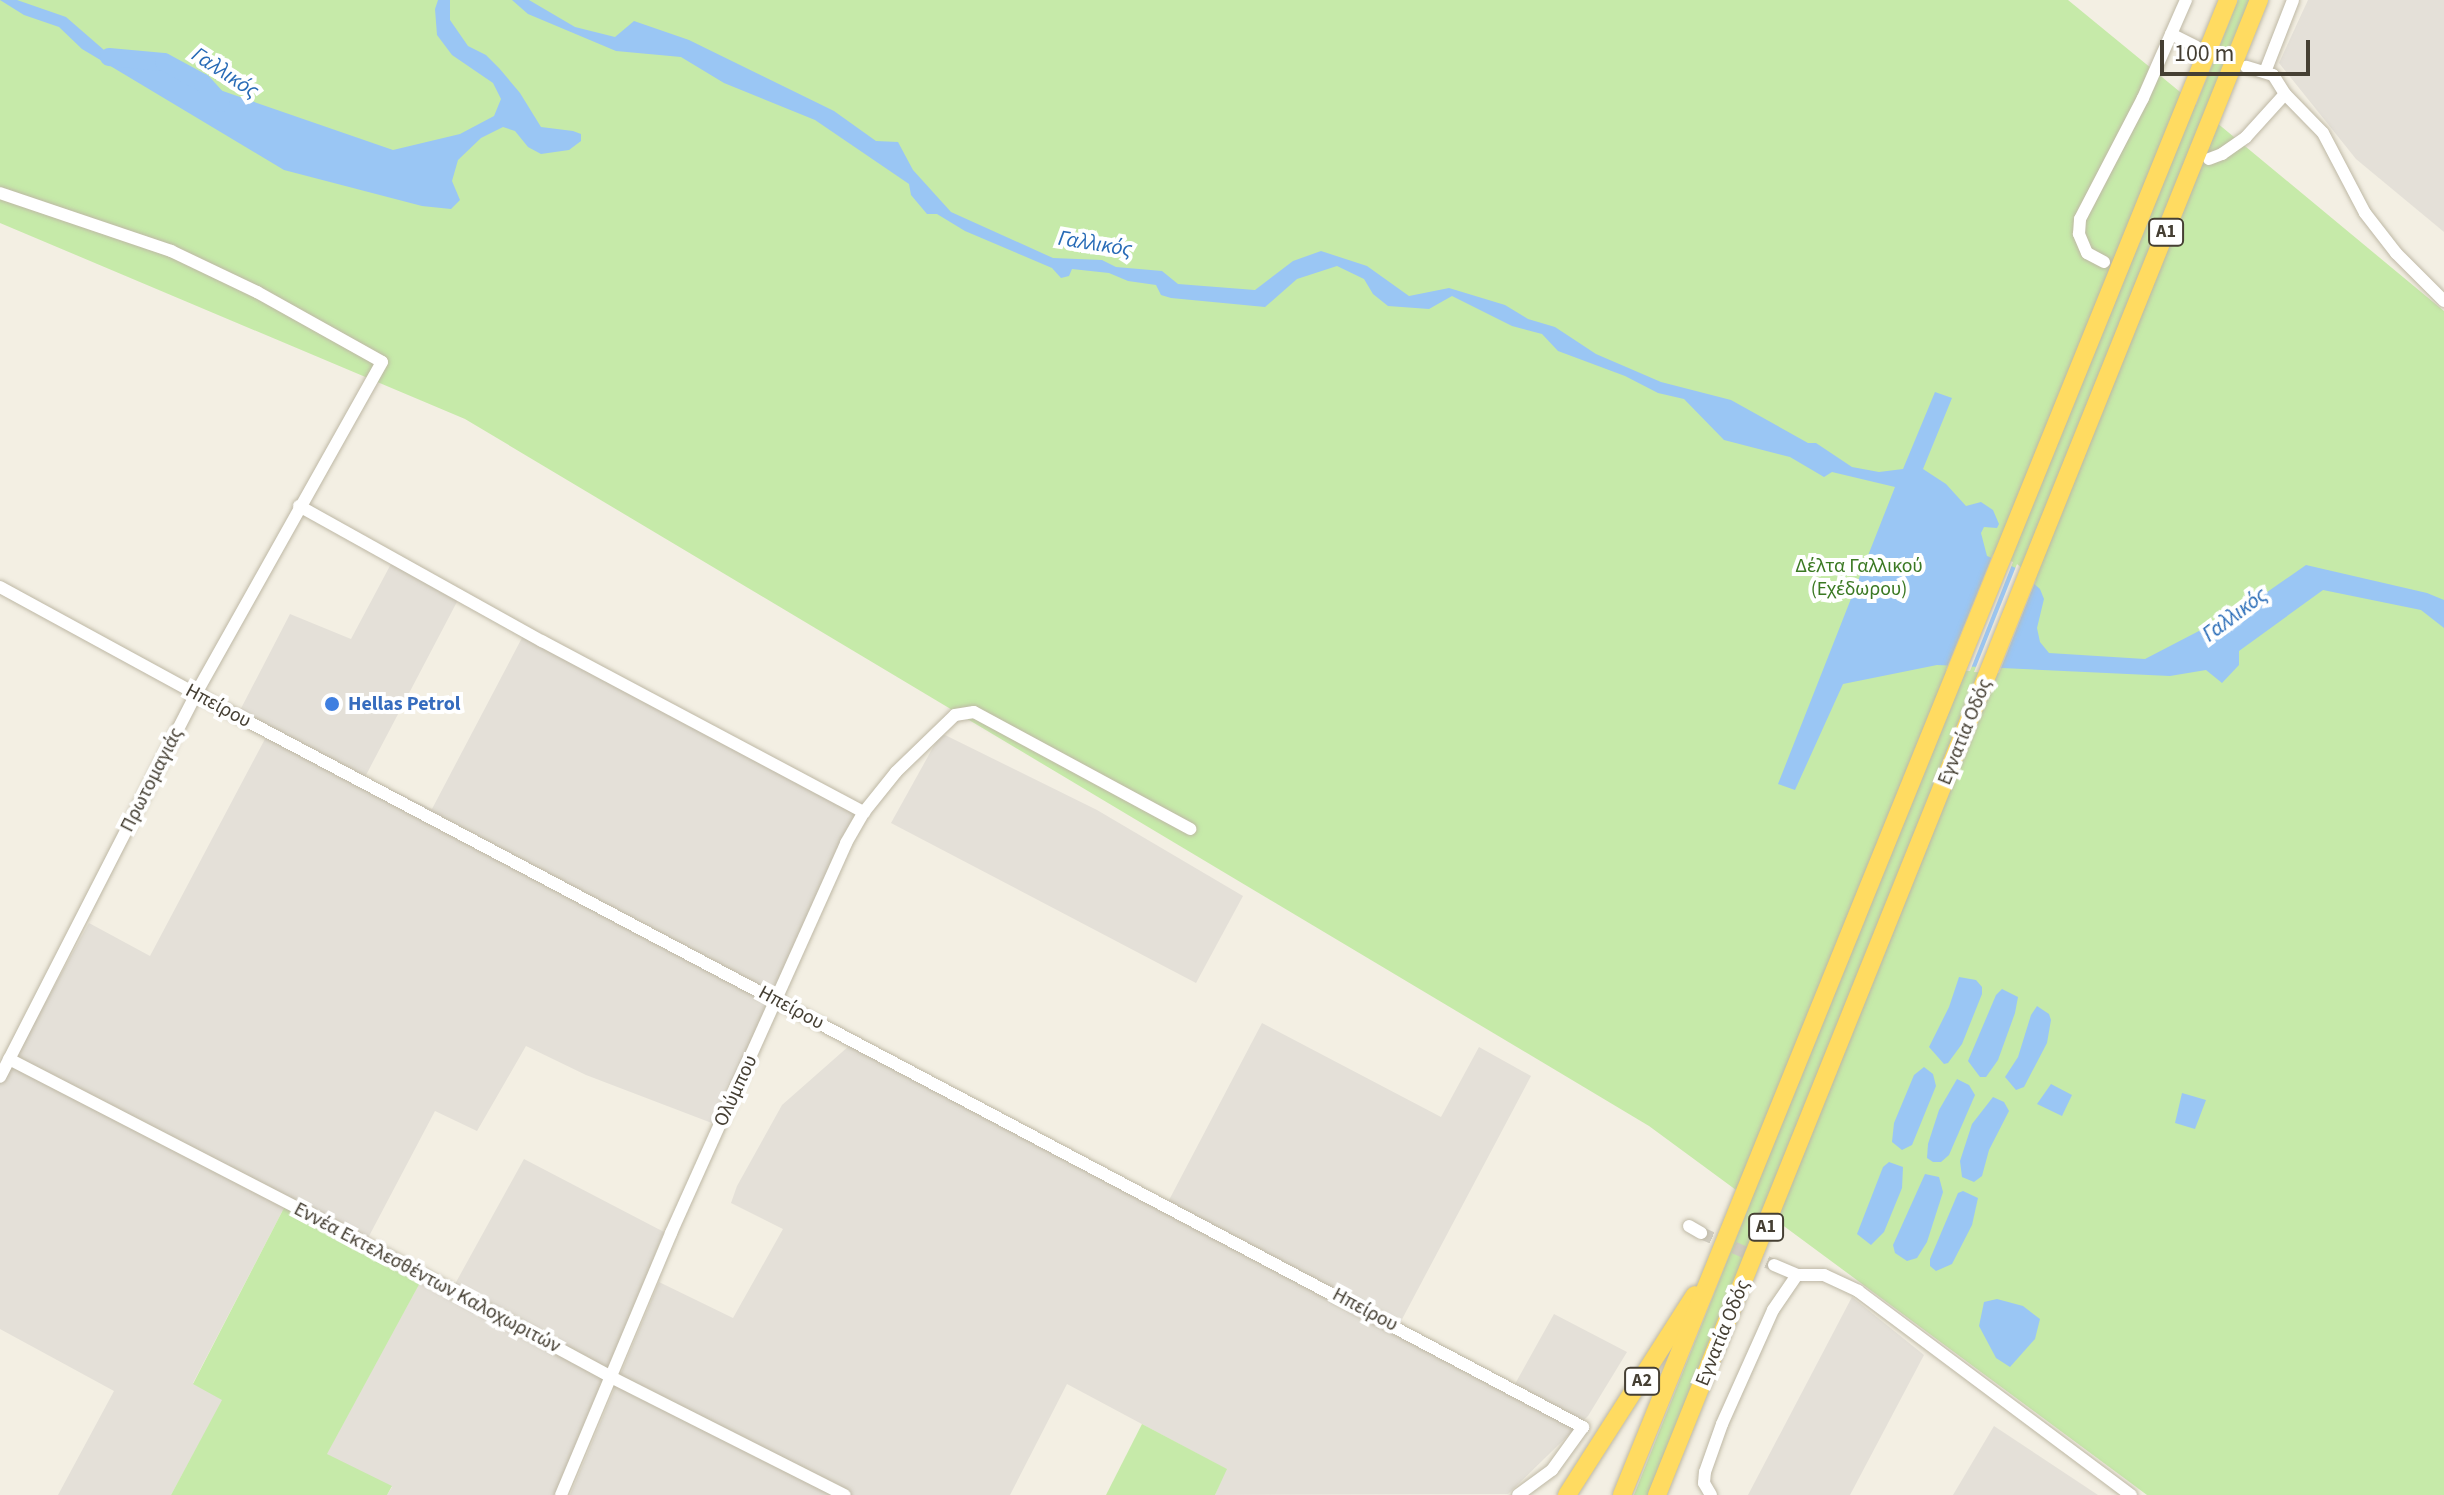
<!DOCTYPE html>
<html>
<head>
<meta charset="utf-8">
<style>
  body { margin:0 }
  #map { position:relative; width:2444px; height:1495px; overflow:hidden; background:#f3efe3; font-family:"Source Sans 3",sans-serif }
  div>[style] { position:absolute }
  .industrial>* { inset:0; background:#e4e0d8 }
  .green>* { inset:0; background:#c6eaa9 }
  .water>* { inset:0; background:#9ac6f4 }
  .pier>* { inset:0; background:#f3efe3 }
  .river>* { height:18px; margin:-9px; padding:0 9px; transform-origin:9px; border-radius:9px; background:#9ac6f4 }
  .minor-tunnel>* { height:12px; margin-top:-6px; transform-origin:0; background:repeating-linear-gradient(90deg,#d0ccc0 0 12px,transparent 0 18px) }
  .roads { filter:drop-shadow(0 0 2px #beb8a5) drop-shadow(0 0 2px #beb8a5) }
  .minor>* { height:12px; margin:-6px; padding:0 6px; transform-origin:6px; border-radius:6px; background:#fff }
  .highway>* { height:18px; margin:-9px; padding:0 9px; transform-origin:9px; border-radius:9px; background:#ffdb61 }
  .dots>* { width:22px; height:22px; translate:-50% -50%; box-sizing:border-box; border:4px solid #fff; border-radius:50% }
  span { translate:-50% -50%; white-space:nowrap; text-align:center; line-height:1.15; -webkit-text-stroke:8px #fff; paint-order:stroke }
  .shield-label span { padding:2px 6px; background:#fff; border:2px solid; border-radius:6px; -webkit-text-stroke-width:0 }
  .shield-label { font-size:18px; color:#453f33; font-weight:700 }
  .park-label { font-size:20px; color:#3b7923 }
  .shop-label { font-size:20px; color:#366cbe; font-weight:700 }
  .left { translate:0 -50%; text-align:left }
  .street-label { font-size:20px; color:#453f33 }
  .water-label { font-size:22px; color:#276ab6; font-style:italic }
  .scale { position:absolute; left:2160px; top:40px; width:150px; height:36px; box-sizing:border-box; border:4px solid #453f33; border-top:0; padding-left:10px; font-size:24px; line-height:28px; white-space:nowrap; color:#453f33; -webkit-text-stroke:6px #fff; paint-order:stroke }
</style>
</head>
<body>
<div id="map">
  <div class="industrial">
    <i style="clip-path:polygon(2308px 0,2444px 0,2444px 232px,2356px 159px,2279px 63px)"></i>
    <i style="clip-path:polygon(392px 562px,459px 598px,365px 777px,432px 809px,524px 634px,849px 806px,855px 816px,717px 1125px,586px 1075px,526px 1046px,477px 1131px,435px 1111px,368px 1238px,16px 1056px,89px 923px,150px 956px,266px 737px,235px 720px,290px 614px,351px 639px)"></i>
    <i style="clip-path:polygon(941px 733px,1097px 810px,1243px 896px,1196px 983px,891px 823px)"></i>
    <i style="clip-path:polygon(1262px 1023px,1441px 1117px,1479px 1047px,1531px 1076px,1400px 1323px,1515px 1384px,1554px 1314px,1627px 1352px,1588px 1416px,1508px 1494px,1215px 1495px,1226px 1469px,1067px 1384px,1010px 1495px,570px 1495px,659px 1282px,733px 1318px,783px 1229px,731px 1203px,737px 1186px,782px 1105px,858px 1038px,1168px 1202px)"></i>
    <i style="clip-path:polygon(16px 1067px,285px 1206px,193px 1383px,223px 1400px,171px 1495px,58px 1495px,114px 1391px,0 1329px,0 1083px,8px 1069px)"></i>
    <i style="clip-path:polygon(524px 1159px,664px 1232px,559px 1495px,387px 1495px,392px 1487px,326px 1455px,426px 1271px,455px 1284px)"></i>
    <i style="clip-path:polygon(1852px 1297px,1924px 1355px,1850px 1495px,1748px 1495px)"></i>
    <i style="clip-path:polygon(1994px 1426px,2098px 1495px,1953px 1495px)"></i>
  </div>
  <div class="green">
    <i style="clip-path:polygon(0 0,2068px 0,2196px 105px,2238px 0,2250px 0,2205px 113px,2444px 311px,2444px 1495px,2147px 1495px,1765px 1212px,1650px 1495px,1634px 1495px,1751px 1201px,1649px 1126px,465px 419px,0 223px)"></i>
    <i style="clip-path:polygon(285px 1206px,422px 1279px,327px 1454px,392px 1486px,387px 1495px,171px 1495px,222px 1400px,193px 1384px)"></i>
    <i style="clip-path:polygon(1142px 1424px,1227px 1469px,1215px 1495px,1106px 1495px)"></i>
  </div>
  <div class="water">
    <i style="clip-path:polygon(0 0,17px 0,66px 17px,104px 50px,393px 150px,460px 134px,494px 116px,501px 99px,493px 83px,452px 55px,437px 35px,435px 9px,438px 0,450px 0,450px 20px,468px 46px,486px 55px,499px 68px,520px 93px,541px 127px,573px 131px,581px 134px,581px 141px,569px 150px,541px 154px,528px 147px,515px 131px,503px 127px,481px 138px,458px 160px,452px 181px,460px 200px,451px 209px,422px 206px,284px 170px,82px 49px,59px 27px,24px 15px)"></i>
    <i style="clip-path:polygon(512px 0,529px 0,575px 27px,615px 37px,634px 21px,689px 40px,834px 111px,876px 141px,898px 142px,913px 170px,951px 212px,1053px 258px,1102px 260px,1116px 267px,1162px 271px,1178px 284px,1255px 290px,1293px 261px,1321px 251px,1367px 266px,1409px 296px,1449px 288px,1505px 305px,1528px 319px,1555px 327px,1596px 354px,1661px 382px,1731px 400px,1808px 443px,1816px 443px,1852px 467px,1879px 472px,1903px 469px,1935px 392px,1952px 398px,1923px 469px,1946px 484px,1966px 506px,1981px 502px,1993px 510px,1999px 524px,1997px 528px,1984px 527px,1981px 533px,1987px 556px,2016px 568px,2040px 589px,2044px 599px,2037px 628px,2040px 642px,2049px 653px,2145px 659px,2247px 606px,2306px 565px,2427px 593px,2444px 600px,2444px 628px,2421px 610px,2323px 590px,2239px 651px,2239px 665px,2222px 683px,2206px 670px,2170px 676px,1937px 665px,1843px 684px,1795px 790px,1778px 784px,1895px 487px,1832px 472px,1824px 477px,1790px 457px,1724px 440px,1684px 399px,1658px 393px,1625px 376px,1558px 351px,1542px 334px,1512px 326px,1452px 296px,1429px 309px,1388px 306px,1373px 294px,1364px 279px,1337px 266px,1297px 279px,1265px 307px,1171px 298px,1161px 295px,1156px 285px,1128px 281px,1109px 273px,1072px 269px,1069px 276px,1061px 278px,1052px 268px,965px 231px,937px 214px,927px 214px,911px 195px,909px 184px,815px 120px,724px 83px,681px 57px,616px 51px,528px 14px)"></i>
    <i style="clip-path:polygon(1959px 977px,1976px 980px,1982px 987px,1982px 994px,1962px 1044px,1948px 1063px,1944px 1064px,1929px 1047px,1949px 1007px)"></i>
    <i style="clip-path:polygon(2002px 989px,2018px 997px,2015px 1013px,1998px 1060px,1986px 1077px,1980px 1077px,1968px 1061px,1996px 995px)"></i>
    <i style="clip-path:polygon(2037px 1006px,2049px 1014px,2051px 1020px,2047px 1043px,2024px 1087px,2016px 1090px,2005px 1077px,2018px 1057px,2031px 1015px)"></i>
    <i style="clip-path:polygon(1924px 1067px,1933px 1074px,1936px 1086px,1912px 1145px,1902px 1150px,1892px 1142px,1894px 1123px,1914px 1075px)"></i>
    <i style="clip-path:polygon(1957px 1079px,1969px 1085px,1975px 1095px,1949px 1155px,1941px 1162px,1933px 1162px,1927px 1158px,1928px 1144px,1939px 1110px)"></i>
    <i style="clip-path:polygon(2051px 1084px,2072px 1095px,2062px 1116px,2037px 1104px)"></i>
    <i style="clip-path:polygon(2182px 1093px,2206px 1100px,2195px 1129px,2175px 1123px)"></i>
    <i style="clip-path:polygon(1993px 1097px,2004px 1102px,2009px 1111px,1989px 1150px,1982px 1176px,1974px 1182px,1962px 1177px,1960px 1161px,1972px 1124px)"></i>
    <i style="clip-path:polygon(1889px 1162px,1903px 1167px,1902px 1188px,1884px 1232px,1871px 1245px,1857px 1234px,1883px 1167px)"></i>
    <i style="clip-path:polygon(1925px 1174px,1939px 1177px,1943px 1192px,1927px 1242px,1917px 1258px,1907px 1261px,1895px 1253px,1893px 1245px)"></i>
    <i style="clip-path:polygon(1963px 1191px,1978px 1198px,1972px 1225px,1952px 1264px,1936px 1271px,1930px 1266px,1930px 1259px,1958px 1193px)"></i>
    <i style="clip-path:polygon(1997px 1299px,2023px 1306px,2040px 1319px,2035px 1339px,2010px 1367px,1996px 1358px,1979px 1326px,1984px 1302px)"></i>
  </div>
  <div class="pier">
    <i style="clip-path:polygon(1993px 554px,2013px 562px,1970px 671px,1946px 670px)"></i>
    <i style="clip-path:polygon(2017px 564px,2036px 580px,1999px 673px,1974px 672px)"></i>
  </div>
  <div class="river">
    <i style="left:109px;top:57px;width:55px;rotate:5.2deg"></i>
    <i style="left:164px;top:62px;width:44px;rotate:28.3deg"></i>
    <i style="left:203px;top:83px;width:27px;rotate:48deg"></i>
  </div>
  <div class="minor-tunnel">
    <i style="left:1701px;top:1233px;width:80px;rotate:23.7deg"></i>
  </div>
  <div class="roads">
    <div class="minor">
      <i style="left:2171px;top:34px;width:28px;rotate:27deg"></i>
      <i style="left:2265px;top:72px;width:77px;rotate:-68.7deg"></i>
      <i style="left:2285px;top:94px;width:54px;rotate:45.7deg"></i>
      <i style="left:2323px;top:133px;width:90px;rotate:62.3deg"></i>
      <i style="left:2365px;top:213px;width:51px;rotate:52.2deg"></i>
      <i style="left:2396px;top:253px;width:68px;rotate:45deg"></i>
      <i style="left:2209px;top:159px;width:14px;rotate:-21deg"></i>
      <i style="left:2222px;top:154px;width:29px;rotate:-35deg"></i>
      <i style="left:2246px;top:137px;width:58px;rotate:-47.8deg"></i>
      <i style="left:2285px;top:94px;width:22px;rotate:-122deg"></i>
      <i style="left:2273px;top:75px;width:28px;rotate:-163deg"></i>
      <i style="left:0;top:193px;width:181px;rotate:18.7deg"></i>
      <i style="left:171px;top:251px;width:95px;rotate:25.5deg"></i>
      <i style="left:257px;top:292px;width:143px;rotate:29.2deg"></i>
      <i style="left:382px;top:362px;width:381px;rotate:119.3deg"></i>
      <i style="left:196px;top:694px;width:430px;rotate:117.1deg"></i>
      <i style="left:2104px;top:262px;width:19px;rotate:-152deg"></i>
      <i style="left:2087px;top:253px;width:21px;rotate:-113deg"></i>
      <i style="left:2079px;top:234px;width:15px;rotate:-86deg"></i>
      <i style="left:2080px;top:219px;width:136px;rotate:-62.5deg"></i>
      <i style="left:2143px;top:98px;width:107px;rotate:-66.3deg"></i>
      <i style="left:299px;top:506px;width:278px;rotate:29.1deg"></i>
      <i style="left:542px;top:641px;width:365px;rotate:28deg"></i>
      <i style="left:0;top:587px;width:223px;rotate:28.6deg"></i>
      <i style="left:196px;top:694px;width:1569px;rotate:27.86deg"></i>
      <i style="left:1583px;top:1427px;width:53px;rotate:125.8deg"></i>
      <i style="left:1552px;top:1470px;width:42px;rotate:143.7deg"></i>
      <i style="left:9px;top:1059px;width:351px;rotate:27.3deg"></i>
      <i style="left:321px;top:1220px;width:328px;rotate:28.4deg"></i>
      <i style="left:609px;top:1376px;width:264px;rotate:26.8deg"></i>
      <i style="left:1689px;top:1226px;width:14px;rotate:30deg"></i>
      <i style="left:1774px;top:1265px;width:25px;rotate:23deg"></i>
      <i style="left:1797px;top:1275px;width:27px"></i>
      <i style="left:1824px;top:1275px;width:38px;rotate:25deg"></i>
      <i style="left:1858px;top:1291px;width:341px;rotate:36.8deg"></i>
      <i style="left:561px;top:1495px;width:284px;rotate:-67.2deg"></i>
      <i style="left:671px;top:1233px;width:427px;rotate:-65.8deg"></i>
      <i style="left:846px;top:843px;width:36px;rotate:-60deg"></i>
      <i style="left:864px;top:812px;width:51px;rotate:-51.3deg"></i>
      <i style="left:896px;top:772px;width:82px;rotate:-44deg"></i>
      <i style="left:955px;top:715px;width:19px;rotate:-9deg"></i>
      <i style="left:974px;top:712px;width:246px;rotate:28.4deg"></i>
      <i style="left:1711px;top:1495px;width:14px;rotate:-120deg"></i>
      <i style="left:1704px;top:1483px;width:11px;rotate:-85deg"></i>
      <i style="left:1705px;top:1472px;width:51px;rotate:-70.5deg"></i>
      <i style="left:1722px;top:1424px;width:125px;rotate:-65.9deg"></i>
      <i style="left:1773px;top:1310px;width:42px;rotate:-55.6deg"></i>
    </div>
    <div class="highway">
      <i style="left:1567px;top:1495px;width:237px;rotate:-57.4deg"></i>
      <i style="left:1622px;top:1495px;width:1613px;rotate:-67.93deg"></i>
      <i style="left:1657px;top:1495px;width:1612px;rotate:-68.07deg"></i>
    </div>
  </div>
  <div class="dots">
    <i style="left:332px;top:704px;background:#3f7fe0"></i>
  </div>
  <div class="shield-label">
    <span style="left:2166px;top:232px">Α1</span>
    <span style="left:1766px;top:1227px">Α1</span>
    <span style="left:1642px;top:1381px">Α2</span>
  </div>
  <div class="park-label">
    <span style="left:1859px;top:578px">Δέλτα Γαλλικού<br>(Εχέδωρου)</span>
  </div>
  <div class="shop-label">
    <span class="left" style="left:348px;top:704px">Hellas Petrol</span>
  </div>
  <div class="street-label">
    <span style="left:218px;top:706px;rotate:28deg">Ηπείρου</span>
    <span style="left:1965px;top:732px;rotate:-68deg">Εγνατία Οδός</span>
    <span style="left:152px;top:780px;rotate:-63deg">Πρωτομαγιάς</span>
    <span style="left:791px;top:1008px;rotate:28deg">Ηπείρου</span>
    <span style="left:736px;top:1091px;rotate:-65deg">Ολύμπου</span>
    <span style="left:427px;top:1278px;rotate:28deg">Εννέα Εκτελεσθέντων Καλοχωριτών</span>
    <span style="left:1365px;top:1310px;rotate:28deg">Ηπείρου</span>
    <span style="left:1723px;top:1333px;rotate:-68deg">Εγνατία Οδός</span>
  </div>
  <div class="water-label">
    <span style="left:225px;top:73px;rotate:33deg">Γαλλικός</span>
    <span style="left:1095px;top:244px;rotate:9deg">Γαλλικός</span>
    <span style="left:2235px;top:615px;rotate:-37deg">Γαλλικός</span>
  </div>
  <div class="scale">100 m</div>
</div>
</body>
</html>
